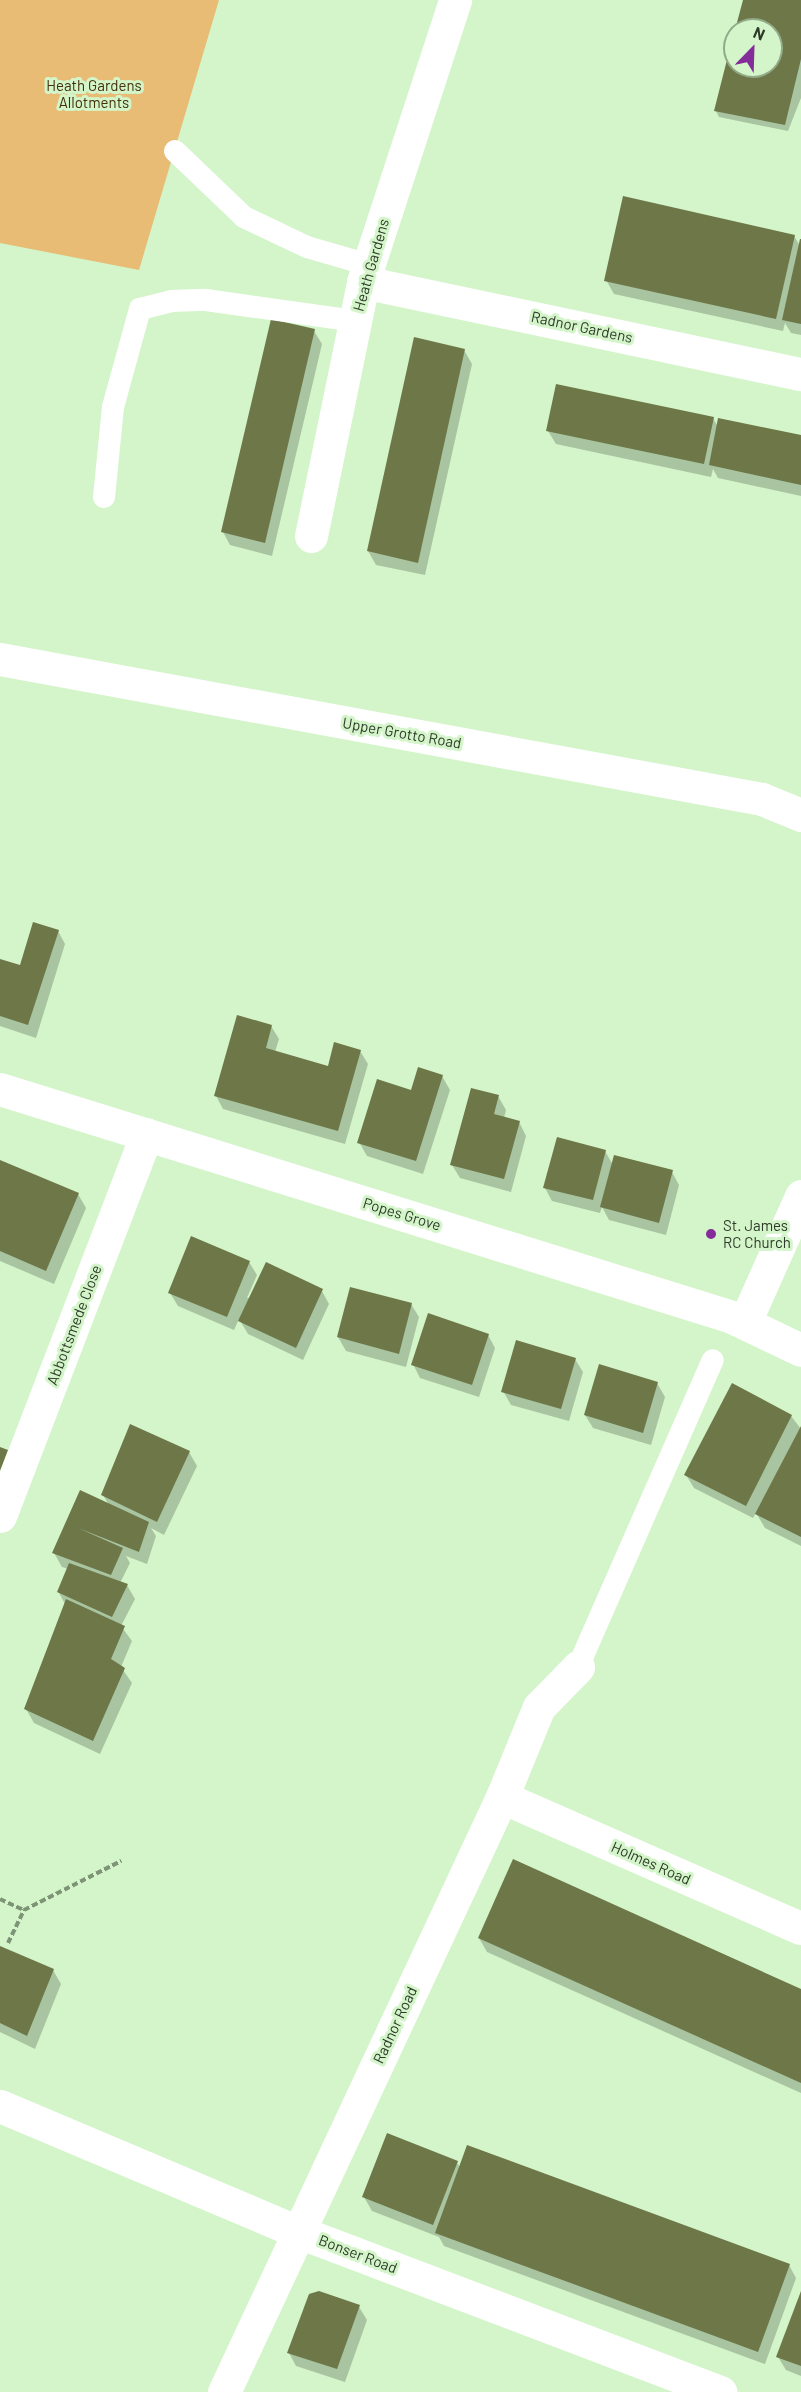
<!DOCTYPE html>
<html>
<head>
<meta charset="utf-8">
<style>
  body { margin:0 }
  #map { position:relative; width:801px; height:2392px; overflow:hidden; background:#d3f5c9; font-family:Barlow,sans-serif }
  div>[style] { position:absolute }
  .green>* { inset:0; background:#e8bc75 }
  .shadow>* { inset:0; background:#0003 }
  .building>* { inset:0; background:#6d7748 }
  .path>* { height:4px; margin-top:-2px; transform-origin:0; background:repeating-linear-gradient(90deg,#7d9476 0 6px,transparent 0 9px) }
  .service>* { height:22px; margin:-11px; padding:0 11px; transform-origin:11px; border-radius:11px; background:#fff }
  .minor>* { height:33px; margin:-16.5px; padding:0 16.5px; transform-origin:16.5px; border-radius:16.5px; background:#fff }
  .dots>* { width:16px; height:16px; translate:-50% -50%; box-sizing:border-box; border:3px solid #d3f5c9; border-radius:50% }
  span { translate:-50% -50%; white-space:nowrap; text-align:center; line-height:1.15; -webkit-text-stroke:6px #d3f5c9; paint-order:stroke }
  .park-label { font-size:15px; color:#432f0a }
  .street-label { font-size:15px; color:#2d3a29 }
  .poi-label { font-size:15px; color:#2d3a29 }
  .left { translate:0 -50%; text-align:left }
  .north { position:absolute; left:723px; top:18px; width:60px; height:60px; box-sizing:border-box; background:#d3f5c9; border:2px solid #91aa89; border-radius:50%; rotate:23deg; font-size:16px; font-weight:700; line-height:24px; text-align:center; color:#2d3a29 }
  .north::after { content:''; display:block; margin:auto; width:21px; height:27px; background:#842c9a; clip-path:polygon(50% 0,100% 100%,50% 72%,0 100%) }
</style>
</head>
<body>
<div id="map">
  <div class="green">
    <i style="clip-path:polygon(0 0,219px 0,139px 270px,0 243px)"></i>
  </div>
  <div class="shadow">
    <i style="clip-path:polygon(745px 0,801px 0,801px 98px,788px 131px,719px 117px,716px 111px,735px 35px,735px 66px,771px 66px,771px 30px,736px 30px)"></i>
    <i style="clip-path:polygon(794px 236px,800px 246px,801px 241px,801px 335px,791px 333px,785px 323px,783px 331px,614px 294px,606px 280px)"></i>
    <i style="clip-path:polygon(314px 331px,322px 344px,272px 556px,230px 545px,223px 532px)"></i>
    <i style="clip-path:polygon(464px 350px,472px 364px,425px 575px,376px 565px,368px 551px)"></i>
    <i style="clip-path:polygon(713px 418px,718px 427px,801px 437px,801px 496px,718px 478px,713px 469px,711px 477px,556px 444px,548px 431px)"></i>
    <i style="clip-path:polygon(58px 931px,65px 944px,36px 1038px,0 1026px,0 960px,21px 967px)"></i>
    <i style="clip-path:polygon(271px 1026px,279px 1039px,275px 1052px,329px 1068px,360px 1051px,368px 1064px,345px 1144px,223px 1109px,216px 1096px)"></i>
    <i style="clip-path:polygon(442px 1076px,450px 1090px,423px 1174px,367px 1156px,359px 1142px,412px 1092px)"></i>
    <i style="clip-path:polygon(498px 1096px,506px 1110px,504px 1118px,519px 1122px,526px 1136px,511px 1192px,460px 1178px,452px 1165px)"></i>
    <i style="clip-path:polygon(605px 1151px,613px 1165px,672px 1172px,679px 1185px,666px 1235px,609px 1220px,602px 1207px,600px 1213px,552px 1201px,545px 1188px)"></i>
    <i style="clip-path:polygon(0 1161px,78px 1194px,86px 1208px,54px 1284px,0 1261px)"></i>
    <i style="clip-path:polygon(249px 1262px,257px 1275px,247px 1298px,322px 1291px,329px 1304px,303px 1360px,248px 1334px,239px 1319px,234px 1330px,178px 1306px,170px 1293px)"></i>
    <i style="clip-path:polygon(411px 1304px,419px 1317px,406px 1367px,346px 1351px,338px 1337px)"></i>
    <i style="clip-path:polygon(488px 1335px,495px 1348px,479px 1397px,420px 1378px,413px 1364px)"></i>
    <i style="clip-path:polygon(575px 1359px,583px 1372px,569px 1421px,511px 1405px,503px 1391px)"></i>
    <i style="clip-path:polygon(657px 1383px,665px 1397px,651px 1445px,593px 1428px,585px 1415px)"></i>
    <i style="clip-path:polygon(791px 1416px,801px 1429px,801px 1546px,765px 1528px,756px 1513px,753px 1518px,694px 1488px,686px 1475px)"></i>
    <i style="clip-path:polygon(131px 1426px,189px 1452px,197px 1466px,164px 1535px,151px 1528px,156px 1536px,147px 1564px,126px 1556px,130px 1563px,120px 1583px,127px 1585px,135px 1599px,121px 1626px,132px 1641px,121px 1667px,132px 1683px,100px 1754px,34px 1723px,26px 1709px,65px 1604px,58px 1591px,68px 1569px,62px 1567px,54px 1553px,81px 1492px,109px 1505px,103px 1495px)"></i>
    <i style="clip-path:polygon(479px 1938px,801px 1990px,801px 2093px,487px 1952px)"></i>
    <i style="clip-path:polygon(0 1948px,53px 1970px,61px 1984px,35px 2049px,0 2032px)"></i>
    <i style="clip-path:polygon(388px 2135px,457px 2163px,460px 2167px,789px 2265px,796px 2278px,765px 2364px,444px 2246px,439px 2237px,372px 2211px,364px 2197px)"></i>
    <i style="clip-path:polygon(801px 2295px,801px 2376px,786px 2370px,778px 2357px)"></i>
    <i style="clip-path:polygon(359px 2307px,367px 2320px,345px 2382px,296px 2366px,289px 2353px)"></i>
  </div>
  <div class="building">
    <i style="clip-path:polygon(743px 0,801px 0,801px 59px,785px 125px,714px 111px,734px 32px,735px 66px,771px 66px,771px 30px,735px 30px)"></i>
    <i style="clip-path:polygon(623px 196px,795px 235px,776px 319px,604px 281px)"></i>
    <i style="clip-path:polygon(800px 239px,801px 239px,801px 324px,782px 320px)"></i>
    <i style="clip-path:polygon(271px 319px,315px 329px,265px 543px,221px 532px)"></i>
    <i style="clip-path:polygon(414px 337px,465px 349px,418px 563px,367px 551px)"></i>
    <i style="clip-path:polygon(556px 384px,714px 417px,704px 464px,546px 431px)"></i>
    <i style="clip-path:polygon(718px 418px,801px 435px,801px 485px,709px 465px)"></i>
    <i style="clip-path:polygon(33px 922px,59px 930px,28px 1025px,0 1016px,0 959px,20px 965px)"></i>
    <i style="clip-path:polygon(237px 1015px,272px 1025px,266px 1048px,328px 1066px,334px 1042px,361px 1050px,338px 1131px,214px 1096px)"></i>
    <i style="clip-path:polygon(418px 1067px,443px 1075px,416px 1161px,357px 1143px,377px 1079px,411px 1090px)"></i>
    <i style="clip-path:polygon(471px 1088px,499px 1095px,494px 1114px,520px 1121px,504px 1179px,450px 1165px)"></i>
    <i style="clip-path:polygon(557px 1137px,606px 1150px,593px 1200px,543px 1188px)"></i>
    <i style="clip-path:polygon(614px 1155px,673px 1170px,659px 1223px,600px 1207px)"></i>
    <i style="clip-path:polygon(0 1160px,79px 1193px,46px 1271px,0 1251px)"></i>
    <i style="clip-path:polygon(191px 1236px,250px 1261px,227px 1317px,168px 1293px)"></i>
    <i style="clip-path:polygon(266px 1262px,323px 1289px,296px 1348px,238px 1321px)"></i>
    <i style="clip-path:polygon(350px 1287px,412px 1303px,399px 1354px,337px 1337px)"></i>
    <i style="clip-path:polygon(428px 1313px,489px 1334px,472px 1385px,411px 1365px)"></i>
    <i style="clip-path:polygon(516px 1340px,576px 1358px,561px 1409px,501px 1392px)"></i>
    <i style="clip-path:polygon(599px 1364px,658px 1382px,643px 1433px,584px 1415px)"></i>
    <i style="clip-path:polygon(732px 1383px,792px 1415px,746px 1506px,684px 1475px)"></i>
    <i style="clip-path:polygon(130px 1424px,190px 1451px,157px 1522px,101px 1495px)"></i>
    <i style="clip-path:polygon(801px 1426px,801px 1537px,755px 1514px)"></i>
    <i style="clip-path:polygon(0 1447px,8px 1450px,0 1471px)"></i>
    <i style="clip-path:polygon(80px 1490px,149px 1522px,139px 1552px,78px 1528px,123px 1548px,111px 1575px,52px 1553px)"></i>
    <i style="clip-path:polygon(69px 1563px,128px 1584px,112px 1617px,57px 1592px)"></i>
    <i style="clip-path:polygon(66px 1599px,125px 1626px,111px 1659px,125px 1668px,93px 1741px,24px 1709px)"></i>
    <i style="clip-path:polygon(513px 1859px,801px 1989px,801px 2083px,478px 1938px)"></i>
    <i style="clip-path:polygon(0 1946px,54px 1969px,27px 2036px,0 2023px)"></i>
    <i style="clip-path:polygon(387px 2133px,458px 2161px,433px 2225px,362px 2197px)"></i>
    <i style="clip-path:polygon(467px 2145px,790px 2264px,758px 2352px,435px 2233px)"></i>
    <i style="clip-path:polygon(319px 2291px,360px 2305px,337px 2369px,287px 2353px,309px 2294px)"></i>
    <i style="clip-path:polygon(801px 2291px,801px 2366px,776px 2357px)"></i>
  </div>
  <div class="path">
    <i style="left:0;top:1899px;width:26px;rotate:25deg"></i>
    <i style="left:24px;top:1910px;width:109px;rotate:-26.8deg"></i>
    <i style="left:8px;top:1943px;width:37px;rotate:-64deg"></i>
  </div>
  <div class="service">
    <i style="left:175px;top:151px;width:95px;rotate:43.7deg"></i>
    <i style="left:244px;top:217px;width:70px;rotate:25.5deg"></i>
    <i style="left:307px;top:247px;width:65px;rotate:16.2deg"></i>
    <i style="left:104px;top:497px;width:90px;rotate:-84.3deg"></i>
    <i style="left:113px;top:407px;width:102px;rotate:-74.6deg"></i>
    <i style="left:140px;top:309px;width:32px;rotate:-14deg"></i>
    <i style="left:171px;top:301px;width:35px;rotate:-2deg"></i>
    <i style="left:206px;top:300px;width:150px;rotate:8deg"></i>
    <i style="left:578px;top:1667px;width:335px;rotate:-66.3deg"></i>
  </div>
  <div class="minor">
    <i style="left:363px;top:282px;width:448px;rotate:11.9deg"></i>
    <i style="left:311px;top:536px;width:259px;rotate:-78.4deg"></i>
    <i style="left:363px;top:282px;width:297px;rotate:-71.9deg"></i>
    <i style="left:0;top:659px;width:775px;rotate:10.41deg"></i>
    <i style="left:762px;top:799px;width:42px;rotate:22.3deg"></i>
    <i style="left:0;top:1089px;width:767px;rotate:17.3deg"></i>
    <i style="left:732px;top:1317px;width:76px;rotate:25.6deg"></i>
    <i style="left:745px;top:1322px;width:138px;rotate:-66deg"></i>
    <i style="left:0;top:1516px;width:409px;rotate:-69deg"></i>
    <i style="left:502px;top:1797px;width:326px;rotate:23.7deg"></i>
    <i style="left:0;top:2106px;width:324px;rotate:22.9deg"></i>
    <i style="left:299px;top:2232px;width:451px;rotate:20.8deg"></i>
    <i style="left:224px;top:2392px;width:657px;rotate:-64.96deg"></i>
    <i style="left:502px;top:1797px;width:97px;rotate:-67.7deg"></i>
    <i style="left:539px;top:1707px;width:56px;rotate:-45.7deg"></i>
  </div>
  <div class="dots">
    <i style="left:711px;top:1234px;background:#842c9a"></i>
  </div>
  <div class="park-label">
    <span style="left:94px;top:94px">Heath Gardens<br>Allotments</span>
  </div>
  <div class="street-label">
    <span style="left:371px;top:265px;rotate:-74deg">Heath Gardens</span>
    <span style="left:582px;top:327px;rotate:12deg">Radnor Gardens</span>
    <span style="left:402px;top:733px;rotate:10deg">Upper Grotto Road</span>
    <span style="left:402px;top:1214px;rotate:17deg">Popes Grove</span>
    <span style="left:74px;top:1325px;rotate:-69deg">Abbottsmede Close</span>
    <span style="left:651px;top:1863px;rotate:24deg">Holmes Road</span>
    <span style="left:395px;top:2025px;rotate:-65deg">Radnor Road</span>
    <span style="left:358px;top:2254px;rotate:21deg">Bonser Road</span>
  </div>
  <div class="poi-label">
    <span class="left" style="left:723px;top:1234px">St. James<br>RC Church</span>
  </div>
  <div class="north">N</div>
</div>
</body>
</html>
